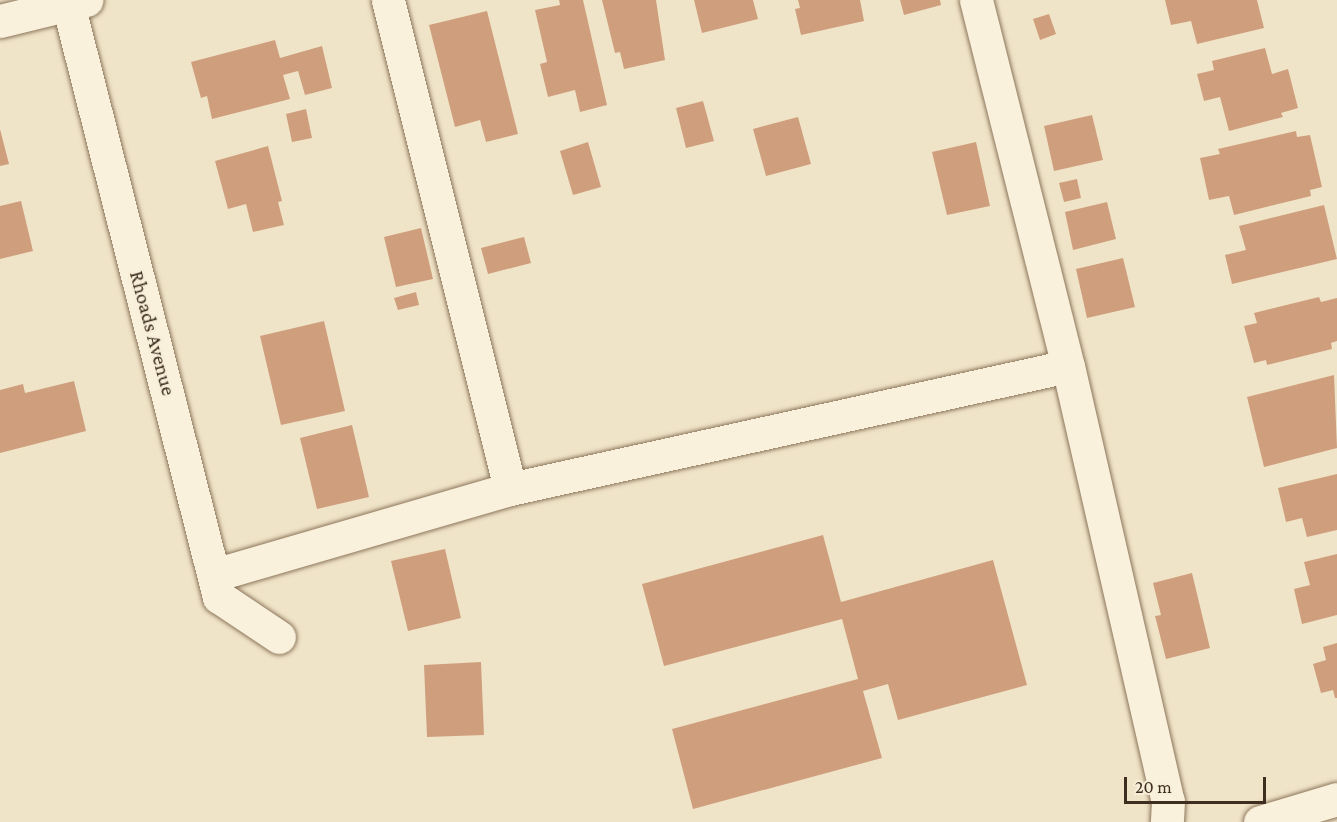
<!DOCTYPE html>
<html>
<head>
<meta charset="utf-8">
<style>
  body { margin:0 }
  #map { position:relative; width:1337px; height:822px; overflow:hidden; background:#f0e4c8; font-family:"Crimson Pro",serif }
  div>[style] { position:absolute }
  .building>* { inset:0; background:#cf9f7d }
  .roads { filter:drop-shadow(0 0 2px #8d765c) drop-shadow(0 0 2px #8d765c) }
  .minor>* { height:33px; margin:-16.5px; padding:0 16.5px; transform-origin:16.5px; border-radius:16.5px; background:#faf1dc }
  span { translate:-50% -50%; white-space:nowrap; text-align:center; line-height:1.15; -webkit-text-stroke:4.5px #f7eed8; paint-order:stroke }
  .street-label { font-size:21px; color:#3d2e20 }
  .scale { position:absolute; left:1124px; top:777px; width:142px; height:27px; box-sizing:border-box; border:3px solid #3d2e20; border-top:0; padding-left:8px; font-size:18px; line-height:21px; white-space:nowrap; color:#3d2e20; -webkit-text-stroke:4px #f7eed8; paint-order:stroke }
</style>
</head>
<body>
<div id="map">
  <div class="building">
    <i style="clip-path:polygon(559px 0,583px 0,607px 105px,580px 112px,575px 90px,548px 97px,540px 64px,547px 62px,535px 10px,560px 5px)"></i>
    <i style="clip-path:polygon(602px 0,656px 0,665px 60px,624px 69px,620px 52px,615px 53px)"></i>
    <i style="clip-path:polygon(694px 0,753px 0,758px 19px,702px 33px)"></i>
    <i style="clip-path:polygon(798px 0,860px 0,864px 21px,801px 35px,795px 9px,800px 8px)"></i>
    <i style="clip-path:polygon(900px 0,940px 0,941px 5px,904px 15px)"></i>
    <i style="clip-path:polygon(1165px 0,1257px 0,1264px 28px,1197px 44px,1191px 21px,1171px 25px)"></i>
    <i style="clip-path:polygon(487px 11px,518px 134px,486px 142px,480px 120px,455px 127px,429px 25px)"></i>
    <i style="clip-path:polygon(1049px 14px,1056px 34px,1040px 40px,1033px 19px)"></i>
    <i style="clip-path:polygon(275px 40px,280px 58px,322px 46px,332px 88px,305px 95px,298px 71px,283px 75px,290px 99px,212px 119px,207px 96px,201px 98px,191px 62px)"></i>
    <i style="clip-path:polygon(1265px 48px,1272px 74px,1288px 69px,1298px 108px,1281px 113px,1283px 117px,1229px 131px,1220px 97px,1204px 101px,1197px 74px,1214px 70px,1212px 61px)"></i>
    <i style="clip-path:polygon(703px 101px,714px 141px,686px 148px,676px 108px)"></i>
    <i style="clip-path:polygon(306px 109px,312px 138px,292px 142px,286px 114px)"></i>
    <i style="clip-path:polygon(1092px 115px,1103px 160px,1054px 171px,1044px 126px)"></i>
    <i style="clip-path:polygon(798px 117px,811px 164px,766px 176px,753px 129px)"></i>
    <i style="clip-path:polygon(0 129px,9px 164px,0 166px)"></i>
    <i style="clip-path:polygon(1296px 131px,1297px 137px,1310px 135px,1322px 187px,1310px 190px,1311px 196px,1234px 215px,1229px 196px,1209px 200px,1200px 158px,1220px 154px,1218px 149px)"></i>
    <i style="clip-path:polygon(588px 142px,601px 187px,573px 195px,560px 151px)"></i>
    <i style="clip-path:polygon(976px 142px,990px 206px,947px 215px,932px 152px)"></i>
    <i style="clip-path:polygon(268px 146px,282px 201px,278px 202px,284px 225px,253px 232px,246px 204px,228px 209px,215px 161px)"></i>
    <i style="clip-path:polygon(1077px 179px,1081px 198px,1064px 202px,1059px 183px)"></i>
    <i style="clip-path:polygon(21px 201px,33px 251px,0 259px,0 206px)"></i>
    <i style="clip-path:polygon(1107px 202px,1116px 239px,1073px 250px,1065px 212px)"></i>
    <i style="clip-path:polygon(1324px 205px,1337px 259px,1232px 284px,1225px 255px,1246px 250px,1239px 226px)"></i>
    <i style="clip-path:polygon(421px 228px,433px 279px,396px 287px,384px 237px)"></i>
    <i style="clip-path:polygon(524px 237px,531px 263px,488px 274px,481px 248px)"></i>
    <i style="clip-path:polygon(1123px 258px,1135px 307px,1087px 318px,1076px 269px)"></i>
    <i style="clip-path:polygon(416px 292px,419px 305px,398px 310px,394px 298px)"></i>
    <i style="clip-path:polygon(1319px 297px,1321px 302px,1337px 298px,1337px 341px,1331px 343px,1332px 349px,1267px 365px,1266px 360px,1254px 363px,1244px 326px,1257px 323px,1254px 313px)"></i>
    <i style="clip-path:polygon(324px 321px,345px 411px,281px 425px,260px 336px)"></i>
    <i style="clip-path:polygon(1334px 375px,1337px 448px,1264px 467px,1247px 397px)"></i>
    <i style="clip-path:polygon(74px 381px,86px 431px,0 453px,0 390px,23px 384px,25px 393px)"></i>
    <i style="clip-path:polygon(352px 425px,369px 497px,317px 509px,300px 438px)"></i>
    <i style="clip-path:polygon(1337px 474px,1337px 530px,1307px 537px,1302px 518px,1286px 522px,1278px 488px)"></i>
    <i style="clip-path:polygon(823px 535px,841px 602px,993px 560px,1027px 685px,898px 720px,888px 684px,863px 691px,882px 758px,693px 809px,672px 729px,858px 679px,842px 619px,664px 666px,642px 584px)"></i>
    <i style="clip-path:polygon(445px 549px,461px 618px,408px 631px,391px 561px)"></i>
    <i style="clip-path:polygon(1337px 554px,1337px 615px,1302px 624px,1294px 589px,1310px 585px,1304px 562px)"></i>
    <i style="clip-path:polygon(1192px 573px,1210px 648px,1166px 659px,1155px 616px,1161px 615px,1153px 583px)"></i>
    <i style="clip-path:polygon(1337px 643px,1337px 698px,1335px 698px,1333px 690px,1321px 693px,1313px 664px,1326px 660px,1323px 647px)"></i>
    <i style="clip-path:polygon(481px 662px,484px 735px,427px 737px,424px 665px)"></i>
  </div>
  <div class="roads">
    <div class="minor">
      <i style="left:67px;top:0;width:616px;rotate:75.72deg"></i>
      <i style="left:219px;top:597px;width:72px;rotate:33.7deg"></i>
      <i style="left:388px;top:0;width:504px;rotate:75.99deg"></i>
      <i style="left:976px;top:0;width:377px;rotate:75.9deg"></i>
      <i style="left:1068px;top:366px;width:446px;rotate:77.1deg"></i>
      <i style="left:1168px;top:801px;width:21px;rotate:93deg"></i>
      <i style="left:0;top:21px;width:89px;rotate:-13.7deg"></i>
      <i style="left:214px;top:575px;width:308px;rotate:-16.2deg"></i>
      <i style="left:510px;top:489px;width:571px;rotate:-12.43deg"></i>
      <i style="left:1260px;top:822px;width:80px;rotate:-16.6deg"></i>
    </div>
  </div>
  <div class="street-label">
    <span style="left:153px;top:333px;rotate:75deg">Rhoads Avenue</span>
  </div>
  <div class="scale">20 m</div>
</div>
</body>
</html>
